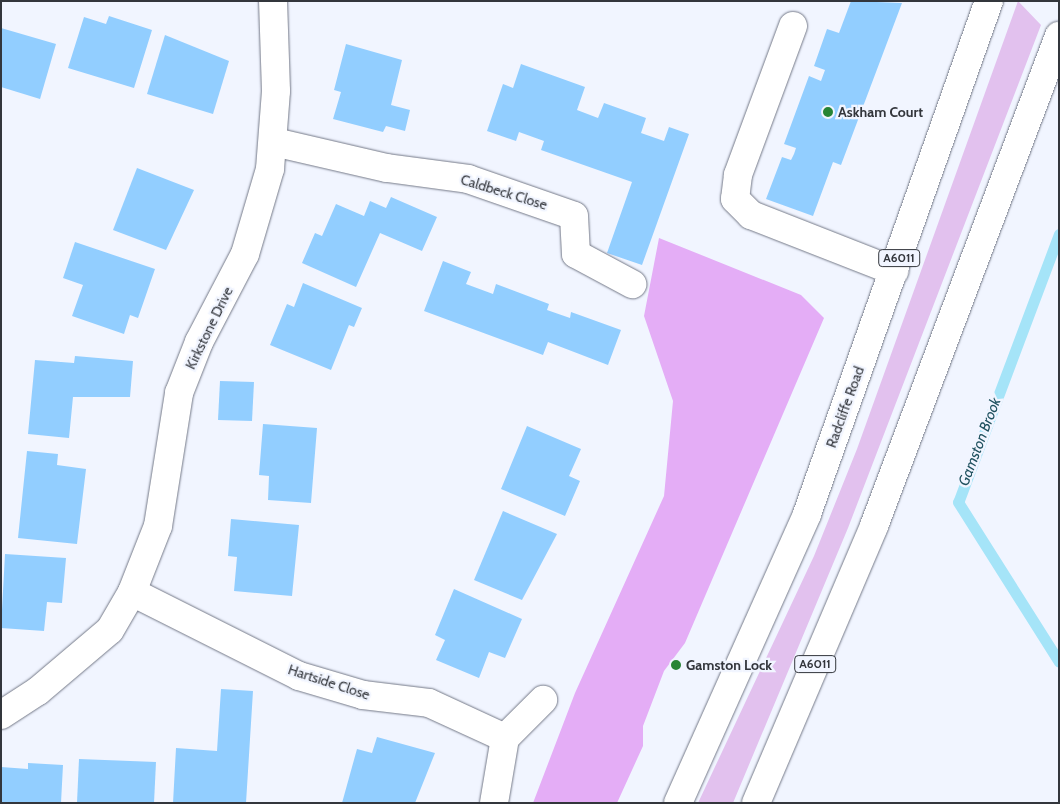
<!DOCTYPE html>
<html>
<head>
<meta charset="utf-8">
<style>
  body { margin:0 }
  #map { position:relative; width:1060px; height:804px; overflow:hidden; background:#f1f5ff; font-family:Cabin,sans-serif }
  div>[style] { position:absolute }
  .green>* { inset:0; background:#e2c1ee }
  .forest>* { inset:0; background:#e4adf6 }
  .stream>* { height:11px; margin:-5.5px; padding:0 5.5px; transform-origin:5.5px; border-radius:5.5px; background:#a5e4f8 }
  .building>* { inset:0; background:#92ceff }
  .roads { filter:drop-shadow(0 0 1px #747988) drop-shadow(0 0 1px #747988) }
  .street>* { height:28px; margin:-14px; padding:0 14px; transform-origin:14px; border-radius:14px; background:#fff }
  .highway>* { height:28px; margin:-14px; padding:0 14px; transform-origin:14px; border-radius:14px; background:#fff }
  .dots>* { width:14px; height:14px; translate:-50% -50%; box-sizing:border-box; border:2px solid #f1f5ff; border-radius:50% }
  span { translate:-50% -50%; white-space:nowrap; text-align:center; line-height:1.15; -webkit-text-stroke:4.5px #f1f5ff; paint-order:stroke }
  .shield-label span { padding:1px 4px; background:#f1f5ff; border:1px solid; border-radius:4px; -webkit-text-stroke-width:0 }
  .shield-label { font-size:12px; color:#33363c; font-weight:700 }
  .poi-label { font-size:14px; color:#33363c; font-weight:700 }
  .left { translate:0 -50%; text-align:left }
  .street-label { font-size:14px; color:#33363c }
  .water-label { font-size:15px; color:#1f515f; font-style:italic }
  .frame { position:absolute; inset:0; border:2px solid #33363c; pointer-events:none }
</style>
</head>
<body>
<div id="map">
  <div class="green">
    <i style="clip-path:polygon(1018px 1px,1041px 25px,848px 528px,733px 803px,698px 803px,814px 556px,857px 449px)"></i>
  </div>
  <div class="forest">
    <i style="clip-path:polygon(659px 238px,801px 295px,824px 318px,685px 643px,664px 671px,643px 726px,643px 746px,617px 803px,533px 803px,575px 693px,664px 496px,673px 401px,644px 316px)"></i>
  </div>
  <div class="stream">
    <i style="left:1059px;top:234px;width:286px;rotate:110.6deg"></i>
    <i style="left:958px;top:502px;width:189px;rotate:57.7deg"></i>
  </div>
  <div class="building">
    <i style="clip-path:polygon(851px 1px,902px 3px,841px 165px,833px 162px,813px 216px,766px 199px,782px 157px,791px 160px,794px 154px,796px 148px,784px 144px,809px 76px,821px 81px,825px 70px,814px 66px,827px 29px,839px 33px)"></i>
    <i style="clip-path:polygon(109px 16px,152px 30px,134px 88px,68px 68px,84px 17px,106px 24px)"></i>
    <i style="clip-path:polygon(1px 28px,56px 44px,40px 99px,1px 87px)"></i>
    <i style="clip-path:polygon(165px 35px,229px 61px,213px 114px,147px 94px)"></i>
    <i style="clip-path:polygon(346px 44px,402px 60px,391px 105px,410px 110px,405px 131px,386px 126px,383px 132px,333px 119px,341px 92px,334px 90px)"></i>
    <i style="clip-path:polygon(521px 64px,585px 87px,577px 110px,598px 118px,604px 103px,646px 118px,641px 133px,664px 141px,669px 127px,689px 134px,642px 265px,607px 253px,632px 182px,541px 150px,544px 141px,519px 132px,516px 141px,487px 131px,503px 84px,513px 88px)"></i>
    <i style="clip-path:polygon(137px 168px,194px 190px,166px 250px,113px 230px)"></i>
    <i style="clip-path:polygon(391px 197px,437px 217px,422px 251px,380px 233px,356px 287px,302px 263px,315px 233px,322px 236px,336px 204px,364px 216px,370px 201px,386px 208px)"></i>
    <i style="clip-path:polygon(75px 242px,155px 269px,138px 318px,130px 315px,124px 334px,72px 316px,83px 285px,63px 278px)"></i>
    <i style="clip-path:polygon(443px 261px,471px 272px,466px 284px,493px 294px,496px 284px,549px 304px,547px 310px,570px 318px,571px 312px,621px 330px,608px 365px,548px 342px,543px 355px,424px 311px)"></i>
    <i style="clip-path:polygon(303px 283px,362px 308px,354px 327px,349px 325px,331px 370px,270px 345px,287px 304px,294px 307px)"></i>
    <i style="clip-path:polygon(75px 356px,133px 361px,130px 397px,73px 397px,69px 438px,28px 434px,35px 360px,74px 363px)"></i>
    <i style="clip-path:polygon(220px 381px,254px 382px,252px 421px,218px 420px)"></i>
    <i style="clip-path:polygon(263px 424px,317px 428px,311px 503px,268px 500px,269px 476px,259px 475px)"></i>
    <i style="clip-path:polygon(527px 426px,581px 449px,569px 476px,580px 481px,565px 516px,501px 489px)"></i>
    <i style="clip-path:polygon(27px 451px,58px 454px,57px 465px,86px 469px,77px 544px,18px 538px)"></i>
    <i style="clip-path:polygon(503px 511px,557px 534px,522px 600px,474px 580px)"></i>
    <i style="clip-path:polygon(231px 519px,299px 525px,292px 596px,234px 591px,237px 557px,228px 556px)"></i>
    <i style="clip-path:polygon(5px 554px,66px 558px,62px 603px,47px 602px,44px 631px,1px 628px)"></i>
    <i style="clip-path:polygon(454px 589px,522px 619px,505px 658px,489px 652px,479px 678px,436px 660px,445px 640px,435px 635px)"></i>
    <i style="clip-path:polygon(221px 689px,253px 691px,246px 803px,173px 803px,176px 748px,217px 751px)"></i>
    <i style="clip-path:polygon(377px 737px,435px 753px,415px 803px,342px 803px,357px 749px,372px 753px)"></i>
    <i style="clip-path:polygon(79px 759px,156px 762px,154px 803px,77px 803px)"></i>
    <i style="clip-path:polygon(28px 763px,63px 765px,61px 803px,1px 803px,1px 767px,28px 769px)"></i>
  </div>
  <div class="roads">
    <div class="street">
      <i style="left:793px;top:26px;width:159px;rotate:110.3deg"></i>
      <i style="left:738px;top:175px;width:24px;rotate:97deg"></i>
      <i style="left:735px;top:199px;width:23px;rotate:45deg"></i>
      <i style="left:751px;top:215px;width:154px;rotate:21.4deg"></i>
      <i style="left:274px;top:142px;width:116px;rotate:13deg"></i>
      <i style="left:387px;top:168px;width:82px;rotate:7.7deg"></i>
      <i style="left:468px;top:179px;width:112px;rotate:19.2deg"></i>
      <i style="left:574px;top:216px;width:38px;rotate:87deg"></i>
      <i style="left:576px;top:254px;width:64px;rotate:28.2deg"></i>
      <i style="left:132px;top:592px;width:187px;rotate:26.7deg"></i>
      <i style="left:299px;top:676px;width:67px;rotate:16.5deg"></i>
      <i style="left:363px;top:695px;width:66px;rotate:6.9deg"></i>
      <i style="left:429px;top:703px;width:84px;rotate:24.7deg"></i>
      <i style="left:1px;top:715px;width:44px;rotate:-33deg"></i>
      <i style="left:38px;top:691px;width:94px;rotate:-40.3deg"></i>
      <i style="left:110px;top:630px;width:44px;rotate:-59.9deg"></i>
      <i style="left:132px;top:592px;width:71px;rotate:-68.5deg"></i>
      <i style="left:158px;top:526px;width:135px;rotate:-81deg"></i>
      <i style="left:179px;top:393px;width:55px;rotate:-68.6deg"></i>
      <i style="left:199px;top:342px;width:99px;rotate:-62.4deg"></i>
      <i style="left:245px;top:254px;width:89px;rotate:-73.6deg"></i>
      <i style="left:270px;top:169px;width:78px;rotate:-85.6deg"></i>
      <i style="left:276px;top:91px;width:90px;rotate:-91.9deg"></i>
      <i style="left:494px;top:803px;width:66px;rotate:-80.4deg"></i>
      <i style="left:505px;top:738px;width:54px;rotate:-45deg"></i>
    </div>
    <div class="highway">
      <i style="left:678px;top:803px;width:316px;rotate:-65.9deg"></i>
      <i style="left:807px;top:514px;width:544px;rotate:-70.47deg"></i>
      <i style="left:756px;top:803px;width:301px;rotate:-66.9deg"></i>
      <i style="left:874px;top:526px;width:524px;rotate:-69.32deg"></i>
    </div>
  </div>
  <div class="dots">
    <i style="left:828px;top:112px;background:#278435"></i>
    <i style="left:676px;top:665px;background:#278435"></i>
  </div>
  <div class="shield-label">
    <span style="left:899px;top:258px">A6011</span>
    <span style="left:815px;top:664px">A6011</span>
  </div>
  <div class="poi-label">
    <span class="left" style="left:838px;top:112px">Askham Court</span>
    <span class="left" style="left:686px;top:665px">Gamston Lock</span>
  </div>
  <div class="street-label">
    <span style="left:504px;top:192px;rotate:17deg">Caldbeck Close</span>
    <span style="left:209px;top:328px;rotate:-64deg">Kirkstone Drive</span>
    <span style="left:845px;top:407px;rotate:-70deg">Radcliffe Road</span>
    <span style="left:329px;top:682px;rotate:18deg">Hartside Close</span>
  </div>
  <div class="water-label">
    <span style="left:980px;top:442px;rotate:-69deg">Gamston Brook</span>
  </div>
  <div class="frame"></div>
</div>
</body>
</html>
